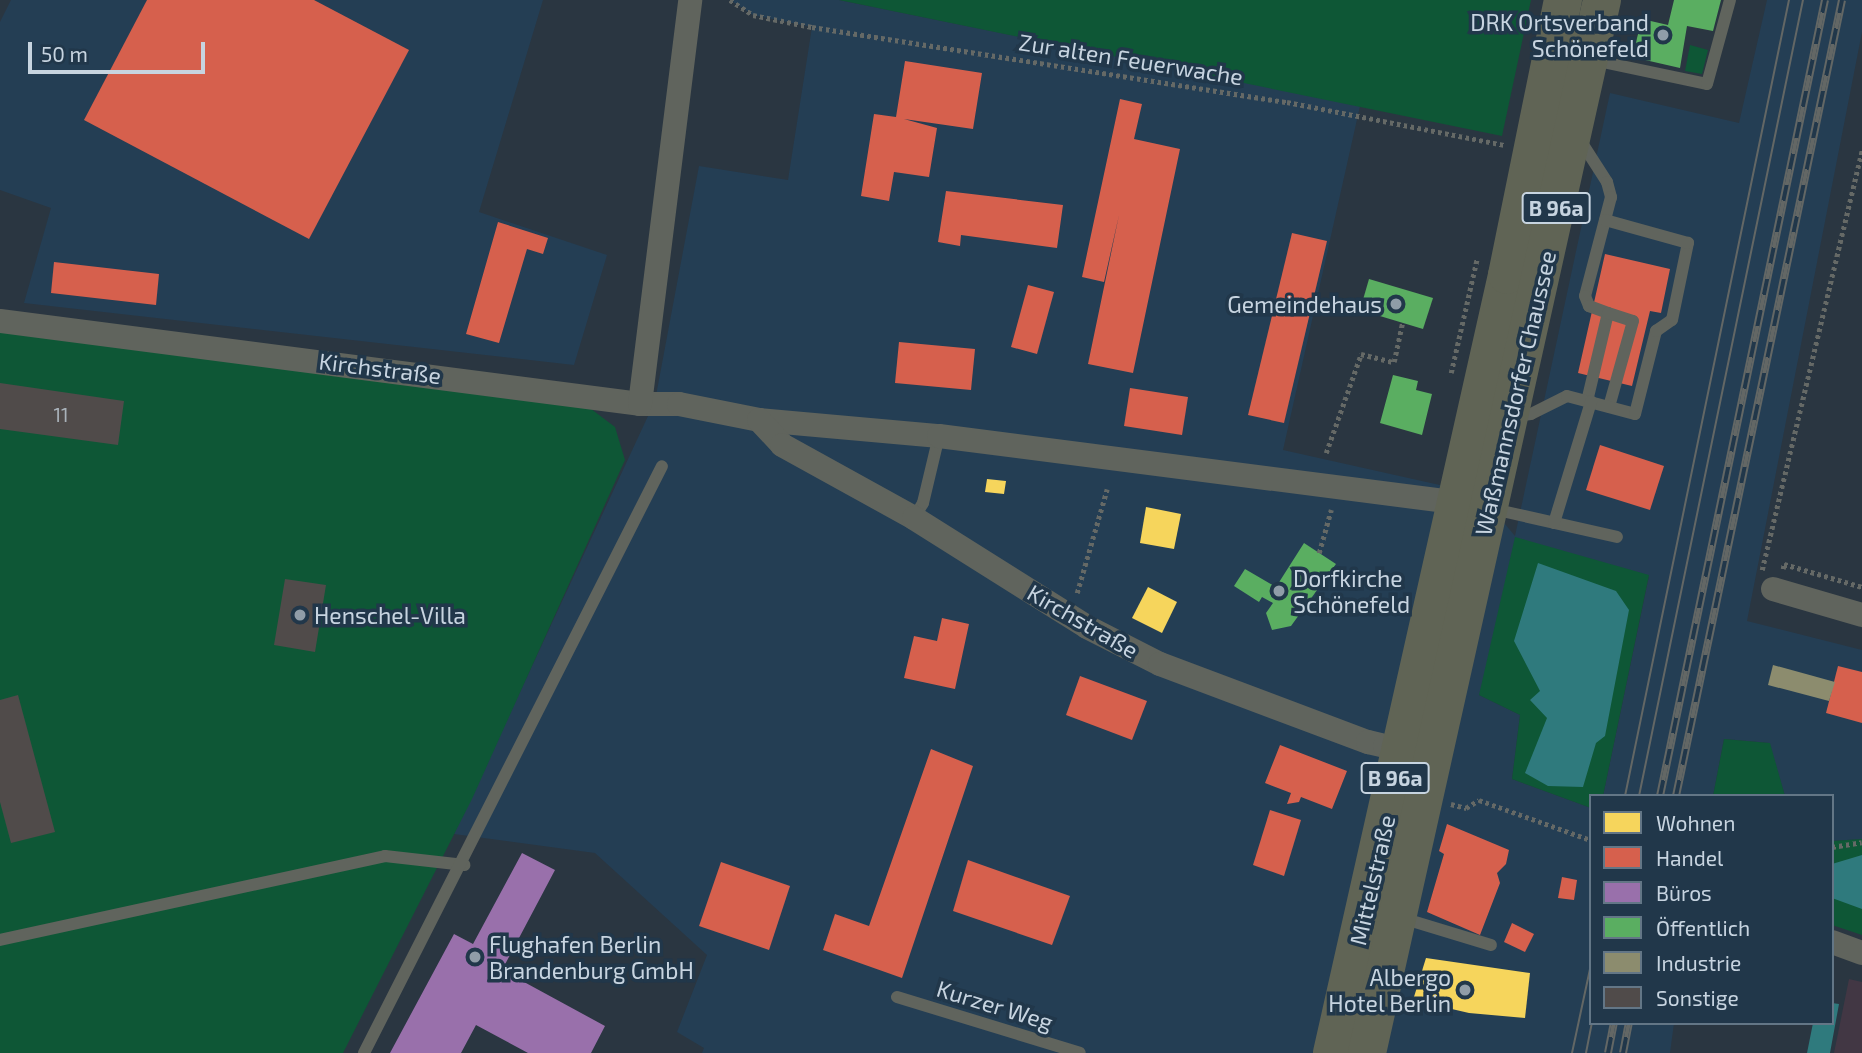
<!DOCTYPE html>
<html>
<head>
<meta charset="utf-8">
<style>
  body { margin:0 }
  #map { position:relative; width:1862px; height:1053px; overflow:hidden; background:#2a3641; font-family:"Exo 2",sans-serif }
  div>[style] { position:absolute }
  .built>* { inset:0; background:#243e54 }
  .education>* { inset:0; background:#423744 }
  .green>* { inset:0; background:#0e5736 }
  .water>* { inset:0; background:#2f7a7d }
  .homes>* { inset:0; background:#f6d55c }
  .shops>* { inset:0; background:#d6604d }
  .offices>* { inset:0; background:#9970ab }
  .public>* { inset:0; background:#5aae61 }
  .industry>* { inset:0; background:#8c8c6e }
  .building>* { inset:0; background:#504b4a }
  .path>* { height:4.5px; margin-top:-2.25px; transform-origin:0; background:repeating-linear-gradient(90deg,#656966 0 3.5px,transparent 0 7px) }
  .lane>* { height:12px; margin:-6px; padding:0 6px; transform-origin:6px; border-radius:6px; background:#60645d }
  .street>* { height:24px; margin:-12px; padding:0 12px; transform-origin:12px; border-radius:12px; background:#60645d }
  .primary>* { height:38px; margin:-19px; padding:0 19px; transform-origin:19px; border-radius:19px; background:#606455 }
  .tram>* { height:2px; margin:-1px; padding:0 1px; transform-origin:1px; border-radius:1px; background:#636765 }
  .rail>* { height:8px; margin-top:-4px; transform-origin:0; background:repeating-linear-gradient(90deg,#21374a 0 16px,#636765 0 32px); box-sizing:border-box; border-block:2px solid #636765 }
  .dots>* { width:19px; height:19px; translate:-50% -50%; box-sizing:border-box; border:4px solid #21374a; border-radius:50% }
  span { translate:-50% -50%; white-space:nowrap; text-align:center; line-height:1.15; -webkit-text-stroke:7px #21374a; paint-order:stroke }
  .number-label { font-size:19px; color:#a9b2ba }
  .number-label span { -webkit-text-stroke-width:0 }
  .shield-label span { padding:2px 5px; background:#21374a; border:2px solid; border-radius:5px; -webkit-text-stroke-width:0 }
  .shield-label { font-size:21px; color:#c7d4e0; font-weight:700 }
  .poi-label { font-size:23px; color:#c7d4e0 }
  .right { translate:-100% -50%; text-align:right }
  .left { translate:0 -50%; text-align:left }
  .street-label { font-size:23px; color:#c7d4e0 }
  .legend { position:absolute; left:1589px; top:794px; width:245px; height:231px; box-sizing:border-box; background:#21374a; border:2px solid #637686; margin:0; padding:9px 12px; list-style:none; font-size:21px; color:#c7d4e0 }
  .legend li { display:flex; align-items:center; gap:14px; height:35px }
  .legend b { width:35px; border:2px solid #637686 }
  .scale { position:absolute; left:28px; top:42px; width:177px; height:32px; box-sizing:border-box; border:4px solid #c7d4e0; border-top:0; padding-left:9px; font-size:21px; line-height:24px; white-space:nowrap; color:#c7d4e0; -webkit-text-stroke:5px #21374a; paint-order:stroke }
</style>
</head>
<body>
<div id="map">
  <div class="built">
    <i style="clip-path:polygon(11px 0,543px 0,479px 212px,607px 255px,574px 365px,24px 303px,51px 208px,0 190px,0 22px)"></i>
    <i style="clip-path:polygon(730px 0,839px 0,1360px 106px,1283px 450px,1480px 494px,1515px 536px,1610px 93px,1739px 123px,1767px 0,1862px 0,1862px 32px,1747px 621px,1862px 650px,1862px 839px,1832px 841px,1832px 796px,1785px 796px,1769px 743px,1724px 739px,1713px 796px,1603px 796px,1649px 576px,1479px 695px,1520px 715px,1512px 779px,1591px 808px,1591px 1023px,1674px 1023px,1670px 1053px,702px 1053px,704px 1048px,677px 1032px,707px 955px,595px 853px,454px 834px,655px 401px,699px 166px,788px 180px,812px 27px,753px 15px)"></i>
  </div>
  <div class="education">
    <i style="clip-path:polygon(1849px 979px,1862px 982px,1862px 1053px,1834px 1053px)"></i>
  </div>
  <div class="green">
    <i style="clip-path:polygon(839px 0,1531px 0,1502px 136px)"></i>
    <i style="clip-path:polygon(1690px 45px,1708px 50px,1702px 74px,1685px 71px)"></i>
    <i style="clip-path:polygon(0 329px,582px 402px,615px 427px,625px 460px,472px 799px,343px 1053px,0 1053px)"></i>
    <i style="clip-path:polygon(1515px 537px,1649px 575px,1603px 796px,1591px 796px,1591px 808px,1512px 779px,1520px 715px,1479px 695px)"></i>
    <i style="clip-path:polygon(1724px 739px,1770px 743px,1785px 796px,1713px 796px)"></i>
    <i style="clip-path:polygon(1862px 839px,1862px 935px,1832px 925px,1832px 841px)"></i>
  </div>
  <div class="water">
    <i style="clip-path:polygon(1538px 563px,1616px 591px,1629px 610px,1605px 736px,1596px 743px,1583px 787px,1548px 786px,1525px 773px,1547px 718px,1530px 700px,1540px 691px,1514px 641px)"></i>
    <i style="clip-path:polygon(1862px 855px,1862px 909px,1832px 898px,1832px 864px)"></i>
    <i style="clip-path:polygon(1832px 1003px,1839px 1004px,1830px 1053px,1807px 1053px,1813px 1023px,1832px 1023px)"></i>
  </div>
  <div class="homes">
    <i style="clip-path:polygon(987px 479px,1006px 481px,1004px 494px,985px 492px)"></i>
    <i style="clip-path:polygon(1146px 507px,1181px 514px,1174px 549px,1140px 543px)"></i>
    <i style="clip-path:polygon(1148px 587px,1177px 602px,1162px 633px,1132px 618px)"></i>
    <i style="clip-path:polygon(1426px 958px,1530px 973px,1525px 1018px,1469px 1013px,1413px 1000px)"></i>
  </div>
  <div class="shops">
    <i style="clip-path:polygon(147px 0,314px 0,409px 50px,309px 239px,84px 120px)"></i>
    <i style="clip-path:polygon(905px 61px,982px 73px,973px 129px,904px 119px,937px 128px,929px 177px,894px 172px,889px 201px,861px 196px,874px 114px,896px 117px)"></i>
    <i style="clip-path:polygon(1120px 99px,1142px 104px,1134px 139px,1180px 149px,1133px 373px,1088px 364px,1119px 215px,1104px 282px,1082px 277px)"></i>
    <i style="clip-path:polygon(946px 191px,1063px 205px,1057px 248px,961px 235px,960px 246px,938px 242px)"></i>
    <i style="clip-path:polygon(498px 222px,548px 238px,543px 254px,527px 249px,499px 343px,466px 334px)"></i>
    <i style="clip-path:polygon(1292px 233px,1327px 241px,1284px 423px,1248px 415px)"></i>
    <i style="clip-path:polygon(1605px 254px,1670px 269px,1661px 313px,1650px 311px,1632px 386px,1578px 373px)"></i>
    <i style="clip-path:polygon(54px 262px,159px 274px,156px 305px,51px 293px)"></i>
    <i style="clip-path:polygon(1028px 285px,1054px 292px,1037px 354px,1011px 347px)"></i>
    <i style="clip-path:polygon(899px 342px,975px 349px,971px 390px,895px 383px)"></i>
    <i style="clip-path:polygon(1130px 388px,1188px 397px,1182px 435px,1124px 426px)"></i>
    <i style="clip-path:polygon(1600px 445px,1664px 466px,1650px 510px,1586px 490px)"></i>
    <i style="clip-path:polygon(942px 618px,969px 624px,955px 689px,904px 678px,914px 636px,937px 641px)"></i>
    <i style="clip-path:polygon(1838px 666px,1862px 672px,1862px 723px,1826px 713px)"></i>
    <i style="clip-path:polygon(1080px 676px,1147px 701px,1132px 740px,1066px 715px)"></i>
    <i style="clip-path:polygon(1280px 745px,1347px 771px,1332px 809px,1301px 797px,1299px 802px,1287px 804px,1291px 793px,1265px 783px)"></i>
    <i style="clip-path:polygon(931px 749px,973px 766px,902px 978px,823px 950px,835px 914px,869px 926px)"></i>
    <i style="clip-path:polygon(1270px 810px,1301px 820px,1284px 876px,1253px 865px)"></i>
    <i style="clip-path:polygon(1447px 824px,1509px 850px,1506px 864px,1497px 873px,1500px 883px,1480px 935px,1427px 912px,1444px 854px,1439px 851px)"></i>
    <i style="clip-path:polygon(968px 860px,1070px 896px,1052px 945px,953px 911px)"></i>
    <i style="clip-path:polygon(721px 862px,790px 886px,769px 950px,699px 926px)"></i>
    <i style="clip-path:polygon(1562px 877px,1577px 880px,1574px 900px,1558px 898px)"></i>
    <i style="clip-path:polygon(1512px 923px,1534px 934px,1525px 952px,1504px 942px)"></i>
  </div>
  <div class="offices">
    <i style="clip-path:polygon(522px 853px,555px 870px,502px 970px,605px 1026px,591px 1053px,528px 1053px,476px 1025px,461px 1053px,390px 1053px,454px 934px,473px 944px)"></i>
  </div>
  <div class="public">
    <i style="clip-path:polygon(1674px 0,1721px 0,1713px 31px,1687px 26px,1680px 68px,1632px 57px,1642px 19px,1668px 25px)"></i>
    <i style="clip-path:polygon(1369px 279px,1433px 298px,1423px 329px,1360px 310px)"></i>
    <i style="clip-path:polygon(1393px 375px,1418px 381px,1416px 390px,1432px 394px,1422px 435px,1380px 423px)"></i>
    <i style="clip-path:polygon(1304px 543px,1336px 564px,1291px 626px,1272px 630px,1266px 613px,1273px 603px,1262px 597px,1259px 602px,1234px 586px,1245px 569px,1276px 587px)"></i>
  </div>
  <div class="industry">
    <i style="clip-path:polygon(1773px 665px,1835px 682px,1829px 701px,1768px 685px)"></i>
  </div>
  <div class="building">
    <i style="clip-path:polygon(0 383px,124px 401px,118px 445px,0 429px)"></i>
    <i style="clip-path:polygon(285px 579px,326px 585px,315px 652px,274px 645px)"></i>
    <i style="clip-path:polygon(18px 695px,55px 832px,11px 843px,0 802px,0 700px)"></i>
  </div>
  <div class="path">
    <i style="left:730px;top:0;width:27px;rotate:33deg"></i>
    <i style="left:753px;top:15px;width:60px;rotate:11.5deg"></i>
    <i style="left:812px;top:27px;width:481px;rotate:9deg"></i>
    <i style="left:1287px;top:102px;width:221px;rotate:11.2deg"></i>
    <i style="left:1451px;top:373px;width:117px;rotate:-77.2deg"></i>
    <i style="left:1326px;top:453px;width:105px;rotate:-70.5deg"></i>
    <i style="left:1361px;top:354px;width:34px;rotate:14deg"></i>
    <i style="left:1394px;top:362px;width:40px;rotate:-78deg"></i>
    <i style="left:1319px;top:553px;width:45px;rotate:-74.4deg"></i>
    <i style="left:1783px;top:569px;width:5px;rotate:-79deg"></i>
    <i style="left:1784px;top:564px;width:81px;rotate:16.4deg"></i>
    <i style="left:1762px;top:570px;width:433px;rotate:-76.6deg"></i>
    <i style="left:1077px;top:593px;width:108px;rotate:-73.9deg"></i>
    <i style="left:1451px;top:804px;width:16px;rotate:15deg"></i>
    <i style="left:1466px;top:808px;width:15px;rotate:-32deg"></i>
    <i style="left:1479px;top:800px;width:119px;rotate:19.7deg"></i>
    <i style="left:1832px;top:847px;width:30px;rotate:-9deg"></i>
  </div>
  <div class="lane">
    <i style="left:1593px;top:60px;width:116px;rotate:11.9deg"></i>
    <i style="left:1707px;top:84px;width:87px;rotate:-74.7deg"></i>
    <i style="left:1580px;top:140px;width:50px;rotate:57.3deg"></i>
    <i style="left:1607px;top:182px;width:16px;rotate:75deg"></i>
    <i style="left:1611px;top:197px;width:102px;rotate:104.7deg"></i>
    <i style="left:1585px;top:296px;width:11px;rotate:68deg"></i>
    <i style="left:1589px;top:306px;width:20px;rotate:20deg"></i>
    <i style="left:1608px;top:313px;width:90px;rotate:103.4deg"></i>
    <i style="left:1608px;top:313px;width:26px;rotate:18deg"></i>
    <i style="left:1633px;top:321px;width:89px;rotate:105.6deg"></i>
    <i style="left:1515px;top:416px;width:16px;rotate:-7deg"></i>
    <i style="left:1531px;top:414px;width:40px;rotate:-26.6deg"></i>
    <i style="left:1567px;top:396px;width:70px;rotate:14.8deg"></i>
    <i style="left:1635px;top:414px;width:86px;rotate:-75.8deg"></i>
    <i style="left:1656px;top:331px;width:19px;rotate:-35deg"></i>
    <i style="left:1672px;top:320px;width:79px;rotate:-78.3deg"></i>
    <i style="left:1688px;top:243px;width:86px;rotate:-164.5deg"></i>
    <i style="left:1493px;top:509px;width:127px;rotate:12.7deg"></i>
    <i style="left:914px;top:518px;width:17px;rotate:-59deg"></i>
    <i style="left:923px;top:503px;width:69px;rotate:-76.6deg"></i>
    <i style="left:1554px;top:523px;width:127px;rotate:-73deg"></i>
    <i style="left:1402px;top:918px;width:93px;rotate:16.9deg"></i>
    <i style="left:0;top:940px;width:394px;rotate:-12.3deg"></i>
    <i style="left:385px;top:856px;width:80px;rotate:6.5deg"></i>
    <i style="left:897px;top:997px;width:191px;rotate:17deg"></i>
    <i style="left:364px;top:1053px;width:658px;rotate:-63.08deg"></i>
  </div>
  <div class="street">
    <i style="left:0;top:321px;width:645px;rotate:7.39deg"></i>
    <i style="left:640px;top:404px;width:39px"></i>
    <i style="left:679px;top:404px;width:82px;rotate:11.3deg"></i>
    <i style="left:759px;top:420px;width:181px;rotate:5.1deg"></i>
    <i style="left:939px;top:436px;width:533px;rotate:7.32deg"></i>
    <i style="left:640px;top:404px;width:407px;rotate:-82.9deg"></i>
    <i style="left:759px;top:420px;width:34px;rotate:47deg"></i>
    <i style="left:782px;top:445px;width:151px;rotate:28.9deg"></i>
    <i style="left:914px;top:518px;width:204px;rotate:32.2deg"></i>
    <i style="left:1087px;top:627px;width:82px;rotate:26.9deg"></i>
    <i style="left:1160px;top:664px;width:222px;rotate:20.6deg"></i>
    <i style="left:1368px;top:742px;width:17px;rotate:13deg"></i>
    <i style="left:1385px;top:746px;width:30px;rotate:-9deg"></i>
    <i style="left:1773px;top:589px;width:93px;rotate:16.3deg"></i>
    <i style="left:1832px;top:942px;width:32px;rotate:20deg"></i>
  </div>
  <div class="primary">
    <i style="left:1332px;top:1053px;width:797px;rotate:-77.32deg"></i>
    <i style="left:1507px;top:275px;width:281px;rotate:-78.5deg"></i>
    <i style="left:1367px;top:1053px;width:1079px;rotate:-77.42deg"></i>
  </div>
  <div class="tram">
    <i style="left:1625px;top:796px;width:813px;rotate:-78.36deg"></i>
    <i style="left:1639px;top:796px;width:813px;rotate:-78.36deg"></i>
    <i style="left:1572px;top:1053px;width:91px;rotate:-77.9deg"></i>
    <i style="left:1586px;top:1053px;width:31px;rotate:-79deg"></i>
  </div>
  <div class="rail">
    <i style="left:1660px;top:796px;width:813px;rotate:-78.29deg"></i>
    <i style="left:1676px;top:796px;width:813px;rotate:-78.22deg"></i>
    <i style="left:1608px;top:1053px;width:31px;rotate:-79deg"></i>
    <i style="left:1623px;top:1053px;width:31px;rotate:-79deg"></i>
  </div>
  <div class="dots">
    <i style="left:1663px;top:35px;background:#909da8"></i>
    <i style="left:1396px;top:304px;background:#909da8"></i>
    <i style="left:1279px;top:591px;background:#909da8"></i>
    <i style="left:300px;top:615px;background:#909da8"></i>
    <i style="left:475px;top:957px;background:#909da8"></i>
    <i style="left:1465px;top:990px;background:#909da8"></i>
  </div>
  <div class="number-label">
    <span style="left:61px;top:415px">11</span>
  </div>
  <div class="shield-label">
    <span style="left:1556px;top:208px">B 96a</span>
    <span style="left:1395px;top:778px">B 96a</span>
  </div>
  <div class="poi-label">
    <span class="right" style="left:1649px;top:35px">DRK Ortsverband<br>Schönefeld</span>
    <span class="right" style="left:1382px;top:304px">Gemeindehaus</span>
    <span class="left" style="left:1293px;top:591px">Dorfkirche<br>Schönefeld</span>
    <span class="left" style="left:314px;top:615px">Henschel-Villa</span>
    <span class="left" style="left:489px;top:957px">Flughafen Berlin<br>Brandenburg GmbH</span>
    <span class="right" style="left:1451px;top:990px">Albergo<br>Hotel Berlin</span>
  </div>
  <div class="street-label">
    <span style="left:1131px;top:59px;rotate:9deg">Zur alten Feuerwache</span>
    <span style="left:380px;top:368px;rotate:7deg">Kirchstraße</span>
    <span style="left:1515px;top:393px;rotate:-77deg">Waßmannsdorfer Chaussee</span>
    <span style="left:1083px;top:621px;rotate:30deg">Kirchstraße</span>
    <span style="left:1372px;top:880px;rotate:-77deg">Mittelstraße</span>
    <span style="left:995px;top:1005px;rotate:17deg">Kurzer Weg</span>
  </div>
  <ul class="legend">
  <li><b style="height:19px;background:#f6d55c"></b>Wohnen</li>
  <li><b style="height:19px;background:#d6604d"></b>Handel</li>
  <li><b style="height:19px;background:#9970ab"></b>Büros</li>
  <li><b style="height:19px;background:#5aae61"></b>Öffentlich</li>
  <li><b style="height:19px;background:#8c8c6e"></b>Industrie</li>
  <li><b style="height:19px;background:#504b4a"></b>Sonstige</li>
  </ul>
  <div class="scale">50 m</div>
</div>
</body>
</html>
